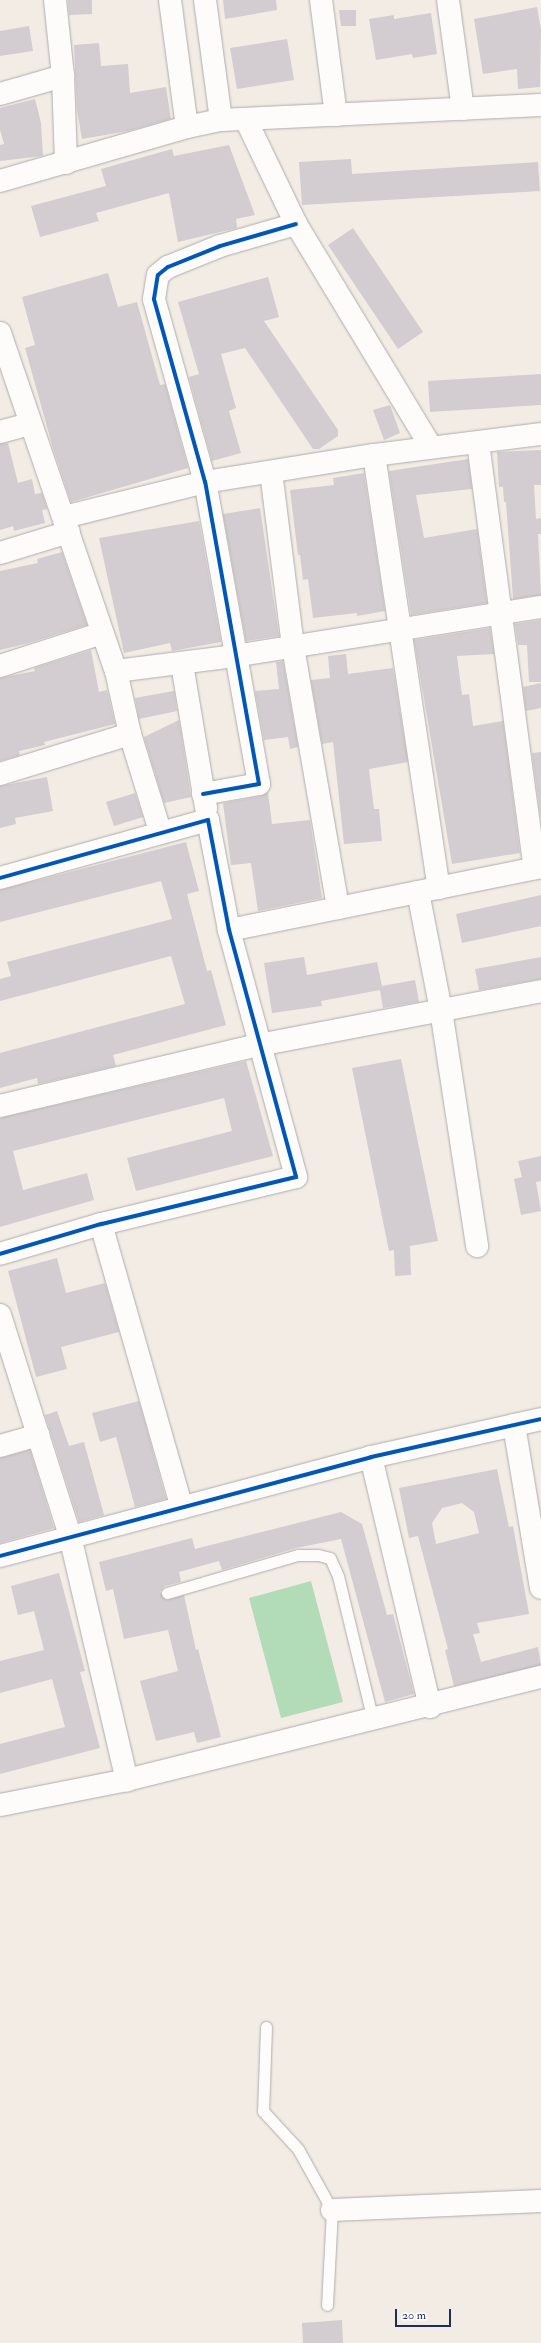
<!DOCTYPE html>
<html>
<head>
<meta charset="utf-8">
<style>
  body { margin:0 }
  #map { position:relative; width:541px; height:2343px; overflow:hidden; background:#f3ece4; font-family:"IM FELL Double Pica",serif }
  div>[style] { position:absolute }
  .green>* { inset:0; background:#b1dcb7 }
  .building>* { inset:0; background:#d3ccd0 }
  .roads { filter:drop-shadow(0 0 1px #adacad) drop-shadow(0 0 1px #adacad) }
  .lane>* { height:11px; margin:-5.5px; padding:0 5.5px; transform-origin:5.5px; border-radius:5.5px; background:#fdfcfb }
  .street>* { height:22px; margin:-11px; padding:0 11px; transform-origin:11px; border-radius:11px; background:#fdfcfb }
  .cycleway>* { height:4px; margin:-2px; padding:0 2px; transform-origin:2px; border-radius:2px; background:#0057b8 }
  span { translate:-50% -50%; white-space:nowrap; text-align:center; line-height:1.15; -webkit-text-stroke:3.5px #fff; paint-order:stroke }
  .scale { position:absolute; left:395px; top:2309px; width:56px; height:18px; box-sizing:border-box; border:2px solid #1b2f5e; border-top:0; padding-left:5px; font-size:12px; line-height:14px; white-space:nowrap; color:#1b2f5e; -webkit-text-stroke:3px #fff; paint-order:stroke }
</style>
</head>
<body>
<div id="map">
  <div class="green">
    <i style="clip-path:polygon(311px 1581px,343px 1702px,281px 1718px,249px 1598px)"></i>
  </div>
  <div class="building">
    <i style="clip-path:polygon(68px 0,92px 0,92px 14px,69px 15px)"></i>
    <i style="clip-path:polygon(223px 0,276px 0,277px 10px,225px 19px)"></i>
    <i style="clip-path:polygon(537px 7px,541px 30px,540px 87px,518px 89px,517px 69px,483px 74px,474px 19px)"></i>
    <i style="clip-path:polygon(339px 10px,356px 10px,356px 26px,341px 26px)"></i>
    <i style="clip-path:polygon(431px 13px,437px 54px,413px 58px,412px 54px,376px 60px,369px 19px,394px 15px,394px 19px)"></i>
    <i style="clip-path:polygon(29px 26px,33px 51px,0 56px,0 31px)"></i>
    <i style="clip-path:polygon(287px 39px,294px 80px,237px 89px,230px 48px)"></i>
    <i style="clip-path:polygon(99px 43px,101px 66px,128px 64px,130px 93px,166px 87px,171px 119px,128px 131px,82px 139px,77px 110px,74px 45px)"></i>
    <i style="clip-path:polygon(35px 99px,41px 123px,43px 156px,0 161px,0 145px,4px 144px,0 130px,0 108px)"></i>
    <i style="clip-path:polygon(229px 145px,255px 215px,236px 219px,237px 228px,178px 242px,169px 193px,96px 213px,99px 221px,40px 237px,31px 206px,106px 186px,101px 169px,172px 149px,174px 156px)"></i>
    <i style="clip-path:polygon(351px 159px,352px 174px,538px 162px,540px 191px,302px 205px,299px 162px)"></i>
    <i style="clip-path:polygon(353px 228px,423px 332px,398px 349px,328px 245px)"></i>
    <i style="clip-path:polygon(108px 273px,118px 307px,137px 302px,160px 385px,165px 384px,188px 468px,71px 502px,53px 448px,25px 348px,35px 345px,22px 297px)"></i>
    <i style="clip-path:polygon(268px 277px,279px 317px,264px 321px,338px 430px,338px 436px,319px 449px,313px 449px,245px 348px,221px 354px,236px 408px,229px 411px,241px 453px,212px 461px,189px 377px,199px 374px,178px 302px)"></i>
    <i style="clip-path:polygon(541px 374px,541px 405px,430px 412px,428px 381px)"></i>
    <i style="clip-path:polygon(390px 405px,400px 433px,384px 440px,373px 410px)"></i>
    <i style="clip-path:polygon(8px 443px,18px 483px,32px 479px,35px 494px,42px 493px,47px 509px,42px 510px,45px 523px,14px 531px,13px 526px,0 530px,0 444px)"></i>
    <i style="clip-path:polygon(541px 450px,541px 485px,534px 485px,536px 519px,541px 518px,541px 534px,538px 534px,541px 595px,513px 599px,506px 502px,504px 502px,503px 487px,499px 487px,497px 452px)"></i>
    <i style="clip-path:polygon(468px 459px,472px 489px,416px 495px,424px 538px,477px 529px,487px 603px,411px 615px,389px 471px)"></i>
    <i style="clip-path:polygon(364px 473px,385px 611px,357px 616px,357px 613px,313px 618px,308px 579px,303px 580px,300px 555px,298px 555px,290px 490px,334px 485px,333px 478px)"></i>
    <i style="clip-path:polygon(260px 508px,279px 636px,246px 641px,223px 514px)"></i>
    <i style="clip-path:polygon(199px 521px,221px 642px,172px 651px,170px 643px,124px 653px,99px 538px)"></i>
    <i style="clip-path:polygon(62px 552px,87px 625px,29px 643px,0 650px,0 571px,38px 563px,37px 559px)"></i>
    <i style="clip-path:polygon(541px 620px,541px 682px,529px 682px,527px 645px,518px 645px,515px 624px)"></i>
    <i style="clip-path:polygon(490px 628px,494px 654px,457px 656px,462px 695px,469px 694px,473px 726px,503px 721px,520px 853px,452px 864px,414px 640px)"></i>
    <i style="clip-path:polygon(91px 650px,99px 692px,107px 690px,115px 724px,44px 742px,45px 745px,19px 751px,20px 755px,0 761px,0 678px,35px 671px,34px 668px)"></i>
    <i style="clip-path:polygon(346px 654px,348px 674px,393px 668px,408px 762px,369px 769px,374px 809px,379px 809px,382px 841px,344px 844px,333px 742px,322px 744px,311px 680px,330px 678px,328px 656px)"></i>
    <i style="clip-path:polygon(283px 661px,298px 747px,290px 749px,288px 737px,264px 740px,255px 691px,279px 689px,276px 662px)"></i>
    <i style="clip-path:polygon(541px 683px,541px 708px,526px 711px,523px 687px)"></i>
    <i style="clip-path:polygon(174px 691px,177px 711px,139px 719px,135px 698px)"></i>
    <i style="clip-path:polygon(179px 720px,191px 797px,164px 803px,144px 737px)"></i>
    <i style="clip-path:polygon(541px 752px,541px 819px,532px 753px)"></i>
    <i style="clip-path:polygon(47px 777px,53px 811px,15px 818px,16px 824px,0 828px,0 786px)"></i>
    <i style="clip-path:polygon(268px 792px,272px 824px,310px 820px,322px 898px,258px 911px,251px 863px,231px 865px,223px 803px,261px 796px)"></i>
    <i style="clip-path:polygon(135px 793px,143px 817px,114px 826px,106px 802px)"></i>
    <i style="clip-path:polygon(186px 842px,199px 891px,187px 894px,207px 971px,211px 970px,226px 1025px,113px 1055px,116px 1066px,38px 1084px,37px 1078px,0 1088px,0 1053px,185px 1004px,171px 956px,0 1001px,0 979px,11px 976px,7px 962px,172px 919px,161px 881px,0 922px,0 890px)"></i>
    <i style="clip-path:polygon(541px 895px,541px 926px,462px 943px,456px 914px)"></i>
    <i style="clip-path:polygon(304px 957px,307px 975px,377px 962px,382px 986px,415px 980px,419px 1002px,383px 1008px,380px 990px,321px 1001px,322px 1006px,272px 1013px,264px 963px)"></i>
    <i style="clip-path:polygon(541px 957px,541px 979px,479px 990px,475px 969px)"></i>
    <i style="clip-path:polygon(401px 1059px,438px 1241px,410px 1246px,411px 1275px,395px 1276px,394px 1250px,389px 1251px,352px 1068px)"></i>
    <i style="clip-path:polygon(246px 1061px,273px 1156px,136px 1191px,127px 1158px,232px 1131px,224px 1098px,13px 1151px,23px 1190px,87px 1173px,94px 1200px,0 1227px,0 1118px)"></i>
    <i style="clip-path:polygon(541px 1156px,541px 1181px,536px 1182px,541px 1211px,521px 1215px,514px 1179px,522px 1177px,518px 1161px)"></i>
    <i style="clip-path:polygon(57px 1258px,66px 1293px,105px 1283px,119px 1332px,61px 1347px,67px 1369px,36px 1377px,8px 1271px)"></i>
    <i style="clip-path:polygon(139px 1401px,166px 1499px,135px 1507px,116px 1437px,100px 1442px,92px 1413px)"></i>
    <i style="clip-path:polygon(57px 1411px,69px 1446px,84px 1442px,104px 1515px,79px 1522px,45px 1415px)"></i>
    <i style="clip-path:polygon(30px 1450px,54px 1528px,0 1543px,0 1458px)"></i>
    <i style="clip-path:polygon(evenodd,497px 1469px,509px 1527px,513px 1526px,529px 1614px,477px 1623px,480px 1633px,473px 1634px,481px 1662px,538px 1647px,541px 1665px,454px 1686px,445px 1650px,448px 1649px,418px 1536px,409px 1538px,399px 1488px,497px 1469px,462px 1503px,474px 1512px,479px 1533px,436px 1544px,432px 1523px,442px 1508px,462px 1503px)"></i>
    <i style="clip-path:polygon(341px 1512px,362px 1524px,387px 1615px,393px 1614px,414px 1694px,385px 1702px,341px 1539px,296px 1548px,222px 1570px,219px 1561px,179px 1572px,181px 1582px,165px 1586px,160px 1592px,166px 1600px,184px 1595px,196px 1650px,198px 1649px,221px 1737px,197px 1743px,194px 1732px,156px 1741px,140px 1681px,178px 1671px,168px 1630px,124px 1639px,113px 1589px,106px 1591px,99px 1562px,192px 1538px,195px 1549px)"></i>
    <i style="clip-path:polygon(59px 1573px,85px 1671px,80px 1672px,100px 1748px,0 1774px,0 1744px,65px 1727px,52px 1679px,0 1693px,0 1661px,44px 1650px,34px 1611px,18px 1615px,11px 1586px)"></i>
    <i style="clip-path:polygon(342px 2320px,343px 2343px,303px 2343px,302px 2323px)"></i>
  </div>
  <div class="roads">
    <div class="lane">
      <i style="left:167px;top:1593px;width:136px;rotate:-16.2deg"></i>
      <i style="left:298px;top:1555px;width:20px"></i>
      <i style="left:318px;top:1555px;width:12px;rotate:14deg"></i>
      <i style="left:330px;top:1558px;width:20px;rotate:66deg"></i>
      <i style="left:338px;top:1576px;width:149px;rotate:76.4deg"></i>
      <i style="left:266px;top:2027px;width:84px;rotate:92deg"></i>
      <i style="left:263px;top:2111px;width:52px;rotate:47.4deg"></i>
      <i style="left:298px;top:2149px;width:70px;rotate:60.9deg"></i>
      <i style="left:332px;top:2210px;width:95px;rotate:93deg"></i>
    </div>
    <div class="street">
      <i style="left:55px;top:0;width:76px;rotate:84deg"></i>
      <i style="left:63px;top:76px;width:87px;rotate:88deg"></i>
      <i style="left:170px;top:0;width:128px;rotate:82.4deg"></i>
      <i style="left:205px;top:0;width:121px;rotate:82.4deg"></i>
      <i style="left:321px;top:0;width:116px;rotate:82.6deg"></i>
      <i style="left:448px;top:0;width:110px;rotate:82.2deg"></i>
      <i style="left:0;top:94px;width:66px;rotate:-15.9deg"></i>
      <i style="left:246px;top:120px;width:115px;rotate:64.3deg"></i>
      <i style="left:296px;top:224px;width:261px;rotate:58.8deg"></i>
      <i style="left:0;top:181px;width:195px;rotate:-16.1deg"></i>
      <i style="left:187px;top:127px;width:35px;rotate:-12deg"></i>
      <i style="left:221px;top:120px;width:320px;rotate:-2.7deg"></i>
      <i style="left:0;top:333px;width:357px;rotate:71.1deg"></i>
      <i style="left:116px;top:671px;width:65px;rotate:77.5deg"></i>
      <i style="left:130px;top:734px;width:102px;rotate:72.8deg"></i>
      <i style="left:0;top:432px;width:31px;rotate:-15deg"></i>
      <i style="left:478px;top:443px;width:429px;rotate:82.4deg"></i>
      <i style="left:374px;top:455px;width:438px;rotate:81.5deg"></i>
      <i style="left:271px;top:472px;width:176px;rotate:82.8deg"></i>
      <i style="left:293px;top:647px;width:265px;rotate:80.2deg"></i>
      <i style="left:64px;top:517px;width:145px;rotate:-13.9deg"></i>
      <i style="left:205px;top:482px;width:171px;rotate:-9.1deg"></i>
      <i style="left:374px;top:455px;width:168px;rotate:-7.2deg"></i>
      <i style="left:0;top:553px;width:72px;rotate:-16.9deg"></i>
      <i style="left:182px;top:664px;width:146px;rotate:80.5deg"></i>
      <i style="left:0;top:666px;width:107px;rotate:-17.9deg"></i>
      <i style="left:116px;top:671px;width:119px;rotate:-7.2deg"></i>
      <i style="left:234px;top:656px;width:311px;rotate:-9.1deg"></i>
      <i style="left:0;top:774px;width:136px;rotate:-17.1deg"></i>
      <i style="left:203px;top:794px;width:57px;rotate:-10.1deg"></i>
      <i style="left:259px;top:784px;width:307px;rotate:-100.1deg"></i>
      <i style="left:205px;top:482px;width:190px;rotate:-105.6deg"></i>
      <i style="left:154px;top:299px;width:24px;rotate:-81deg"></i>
      <i style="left:158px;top:275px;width:13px;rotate:-39deg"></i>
      <i style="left:168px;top:267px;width:56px;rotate:-22deg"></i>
      <i style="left:220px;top:246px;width:79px;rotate:-16.1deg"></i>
      <i style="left:0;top:878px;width:216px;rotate:-15.6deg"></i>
      <i style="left:208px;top:820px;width:112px;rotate:79.2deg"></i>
      <i style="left:229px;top:930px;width:256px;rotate:74.8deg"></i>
      <i style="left:296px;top:1177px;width:201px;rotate:166.4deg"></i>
      <i style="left:101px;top:1224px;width:105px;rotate:163.5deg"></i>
      <i style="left:418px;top:892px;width:120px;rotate:79deg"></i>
      <i style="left:441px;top:1010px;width:239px;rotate:81.3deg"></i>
      <i style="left:229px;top:930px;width:318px;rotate:-11.4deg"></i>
      <i style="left:0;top:1106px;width:266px;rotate:-13.3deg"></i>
      <i style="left:259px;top:1045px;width:287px;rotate:-10.8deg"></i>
      <i style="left:101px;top:1224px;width:295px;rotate:74.1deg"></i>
      <i style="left:0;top:1315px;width:232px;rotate:72.4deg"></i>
      <i style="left:70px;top:1536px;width:251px;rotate:76.9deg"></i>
      <i style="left:514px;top:1425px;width:165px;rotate:80.6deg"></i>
      <i style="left:0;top:1446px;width:40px;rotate:-16deg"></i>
      <i style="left:371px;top:1457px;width:257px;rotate:76.7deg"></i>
      <i style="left:0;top:1556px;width:384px;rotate:-14.9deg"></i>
      <i style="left:371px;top:1457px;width:174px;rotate:-12.6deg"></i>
      <i style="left:0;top:1805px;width:129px;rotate:-11.1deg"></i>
      <i style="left:127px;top:1780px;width:427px;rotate:-14deg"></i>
      <i style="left:332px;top:2210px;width:209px;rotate:-2.5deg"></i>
    </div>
  </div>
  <div class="cycleway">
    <i style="left:203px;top:794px;width:57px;rotate:-10.1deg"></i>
    <i style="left:259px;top:784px;width:307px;rotate:-100.1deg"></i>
    <i style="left:205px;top:482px;width:190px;rotate:-105.6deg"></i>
    <i style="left:154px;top:299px;width:24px;rotate:-81deg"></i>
    <i style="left:158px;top:275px;width:13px;rotate:-39deg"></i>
    <i style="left:168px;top:267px;width:56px;rotate:-22deg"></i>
    <i style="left:220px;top:246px;width:79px;rotate:-16.1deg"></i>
    <i style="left:0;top:878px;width:216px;rotate:-15.6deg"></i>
    <i style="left:208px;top:820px;width:112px;rotate:79.2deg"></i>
    <i style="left:229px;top:930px;width:256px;rotate:74.8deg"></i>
    <i style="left:296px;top:1177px;width:201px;rotate:166.4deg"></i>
    <i style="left:101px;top:1224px;width:105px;rotate:163.5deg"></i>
    <i style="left:0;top:1556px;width:384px;rotate:-14.9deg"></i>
    <i style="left:371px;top:1457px;width:174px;rotate:-12.6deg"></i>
  </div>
  <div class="scale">20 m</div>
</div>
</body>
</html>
